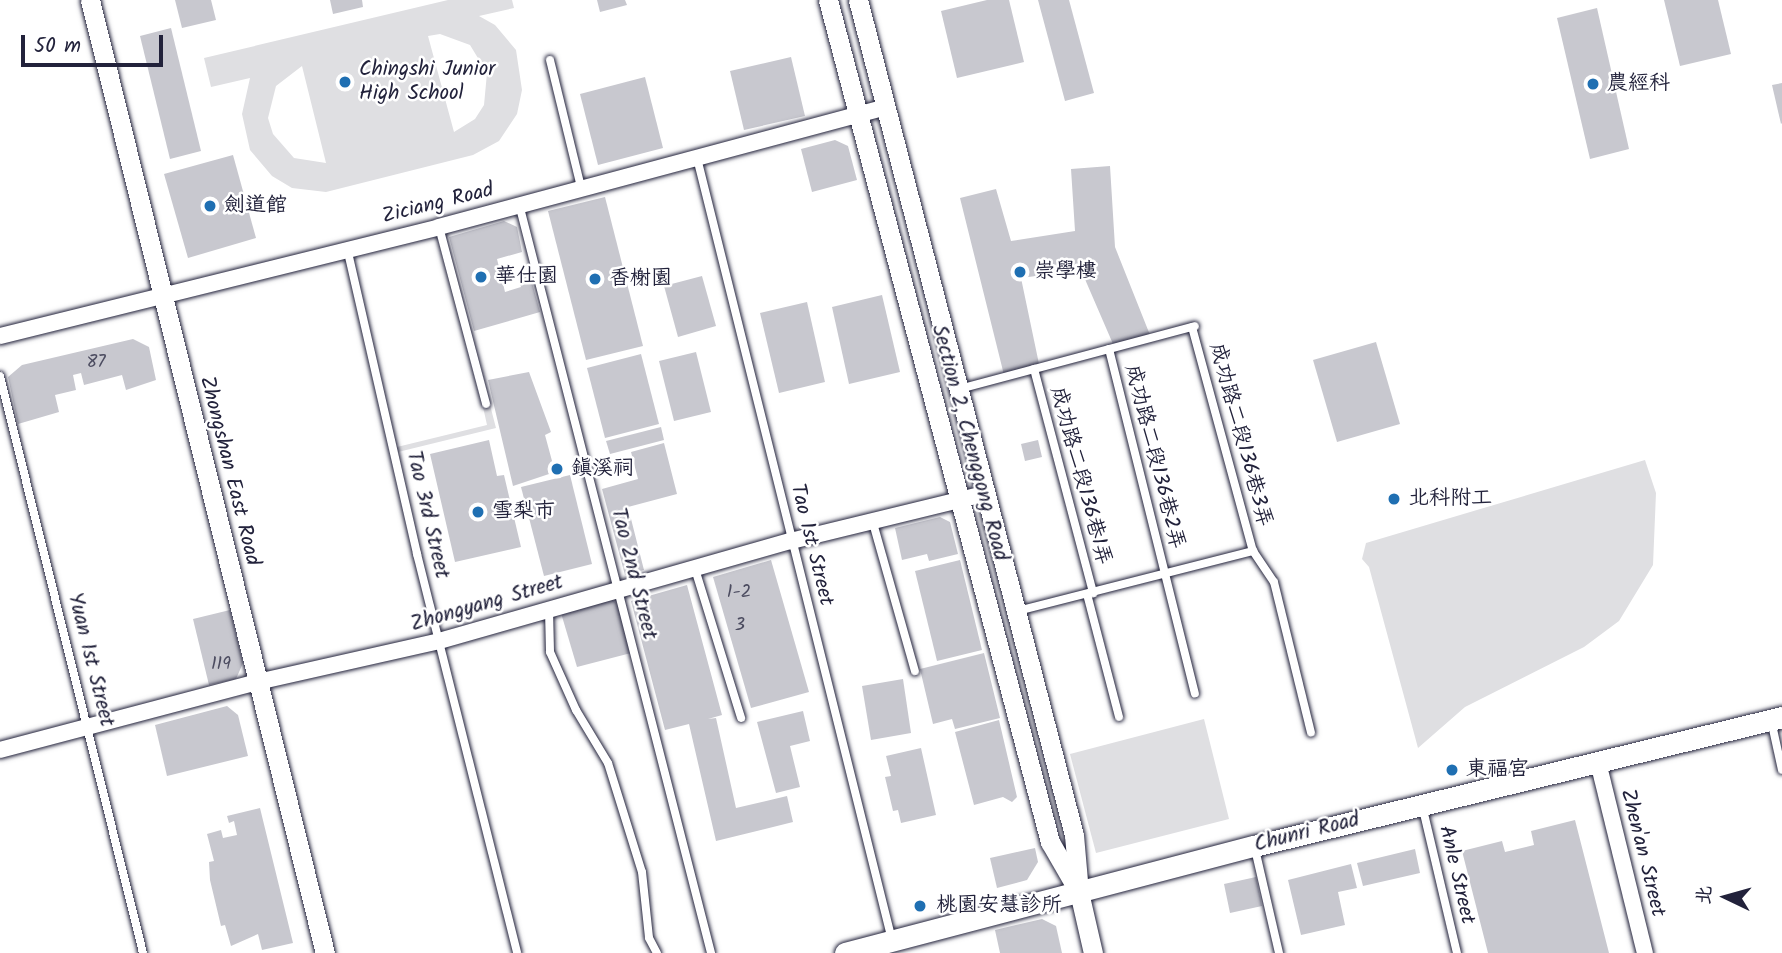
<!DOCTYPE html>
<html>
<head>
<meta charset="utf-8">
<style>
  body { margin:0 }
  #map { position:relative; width:1782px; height:953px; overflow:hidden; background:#fff; font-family:Kalam,"LXGW WenKai TC",sans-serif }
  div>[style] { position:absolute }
  .green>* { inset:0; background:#dfdfe2 }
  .building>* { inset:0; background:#c8c8cf }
  .roads { filter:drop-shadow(0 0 2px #22223b) drop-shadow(0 0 2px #22223b) }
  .service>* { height:8px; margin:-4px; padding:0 4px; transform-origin:4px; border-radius:4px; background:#fff }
  .minor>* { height:16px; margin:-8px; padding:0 8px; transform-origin:8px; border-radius:8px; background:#fff }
  .tertiary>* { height:19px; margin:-9.5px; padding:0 9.5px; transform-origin:9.5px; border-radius:9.5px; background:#fff }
  .secondary>* { height:21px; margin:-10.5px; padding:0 10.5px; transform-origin:10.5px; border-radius:10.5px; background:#fff }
  .dots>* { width:19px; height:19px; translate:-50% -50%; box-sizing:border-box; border:4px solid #fff; border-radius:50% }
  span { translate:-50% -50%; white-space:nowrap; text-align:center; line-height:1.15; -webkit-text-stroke:5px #fff; paint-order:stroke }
  .number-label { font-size:18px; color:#4c4c60 }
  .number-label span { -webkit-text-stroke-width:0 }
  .poi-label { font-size:21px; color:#22223b }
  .left { translate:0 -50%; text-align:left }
  .street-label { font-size:21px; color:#22223b }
  .north { position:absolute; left:1691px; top:862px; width:70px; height:70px; -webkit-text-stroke:5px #fff; paint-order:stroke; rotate:275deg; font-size:19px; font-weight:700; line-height:28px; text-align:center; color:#22223b }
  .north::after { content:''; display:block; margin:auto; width:24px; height:32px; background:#22223b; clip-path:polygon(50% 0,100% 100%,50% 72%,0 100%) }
  .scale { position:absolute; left:21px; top:35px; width:142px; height:32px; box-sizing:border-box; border:4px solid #22223b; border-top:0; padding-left:9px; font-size:21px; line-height:24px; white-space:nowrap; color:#22223b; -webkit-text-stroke:5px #fff; paint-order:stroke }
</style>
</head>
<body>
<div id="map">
  <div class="green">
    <i style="clip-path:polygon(evenodd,448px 0,512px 0,514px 8px,479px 16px,495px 25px,516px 50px,522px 90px,517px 114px,499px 141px,473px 155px,326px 192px,292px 188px,272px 176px,250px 150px,242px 114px,250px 78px,211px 87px,204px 58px,448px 0,440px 34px,470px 45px,487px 73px,484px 105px,475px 119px,454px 132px,428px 36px,440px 34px,448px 0,302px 66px,326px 163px,294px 158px,273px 134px,268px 118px,276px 86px,302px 66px)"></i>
    <i style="clip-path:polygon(490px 405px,496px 428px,398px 452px,397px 447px,487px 425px,483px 407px)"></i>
    <i style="clip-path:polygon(1645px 460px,1656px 493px,1653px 565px,1619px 621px,1584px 647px,1465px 707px,1418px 748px,1369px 567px,1362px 559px,1366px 543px)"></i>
    <i style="clip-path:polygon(1204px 719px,1229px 819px,1096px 853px,1070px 754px)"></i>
  </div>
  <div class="building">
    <i style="clip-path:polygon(175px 0,211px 0,216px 20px,182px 28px)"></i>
    <i style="clip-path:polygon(330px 0,362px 0,363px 7px,333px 14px)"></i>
    <i style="clip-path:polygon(597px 0,625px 0,627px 5px,600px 12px)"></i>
    <i style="clip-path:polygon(987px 0,1009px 0,1024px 62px,957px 78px,941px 11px)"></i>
    <i style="clip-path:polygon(1038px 0,1069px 0,1094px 93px,1065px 101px)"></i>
    <i style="clip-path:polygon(1664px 0,1718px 0,1731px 54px,1680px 66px)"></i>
    <i style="clip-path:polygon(1597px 8px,1629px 149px,1590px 159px,1557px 18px)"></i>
    <i style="clip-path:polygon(171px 28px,201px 151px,170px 159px,140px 36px)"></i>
    <i style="clip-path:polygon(791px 57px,805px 116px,744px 130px,730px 71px)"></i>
    <i style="clip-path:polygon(645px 77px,663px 148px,598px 165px,580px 94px)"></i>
    <i style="clip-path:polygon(1782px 83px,1782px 123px,1781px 124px,1772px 85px)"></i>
    <i style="clip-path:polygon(835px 140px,848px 146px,857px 180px,812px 192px,801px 149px)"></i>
    <i style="clip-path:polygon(233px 155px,256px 238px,188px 258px,164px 174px)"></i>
    <i style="clip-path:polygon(1110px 166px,1115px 247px,1150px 335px,1113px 344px,1081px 270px,1021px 278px,1039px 364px,1004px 375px,960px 198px,996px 189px,1011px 241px,1075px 231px,1071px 169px)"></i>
    <i style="clip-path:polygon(605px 197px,643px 346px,586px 360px,548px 211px)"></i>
    <i style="clip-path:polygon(504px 221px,517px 227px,522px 252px,497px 259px,505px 292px,521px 287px,518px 279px,530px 275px,540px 312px,474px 331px,449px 237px)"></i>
    <i style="clip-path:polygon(702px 276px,716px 326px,678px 337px,664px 286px)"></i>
    <i style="clip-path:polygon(882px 295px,900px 372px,849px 384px,832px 307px)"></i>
    <i style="clip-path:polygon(807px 302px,825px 382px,779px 393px,760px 313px)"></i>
    <i style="clip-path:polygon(133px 339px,149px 347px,156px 380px,126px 390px,122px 375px,84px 385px,81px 373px,73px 375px,76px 390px,55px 395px,59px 412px,18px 424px,8px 377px,22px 365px)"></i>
    <i style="clip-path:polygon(1376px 342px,1400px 424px,1337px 442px,1313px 360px)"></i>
    <i style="clip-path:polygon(696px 352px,711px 412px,674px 421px,659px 361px)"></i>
    <i style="clip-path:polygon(641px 354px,659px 424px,605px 438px,587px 368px)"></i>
    <i style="clip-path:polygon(529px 372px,551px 432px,545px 435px,555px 472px,513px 486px,488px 380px)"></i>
    <i style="clip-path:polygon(661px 427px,664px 440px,610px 454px,606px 441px)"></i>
    <i style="clip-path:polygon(489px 440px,497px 476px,504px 475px,521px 547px,455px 562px,430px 454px)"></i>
    <i style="clip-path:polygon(1038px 440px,1042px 457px,1025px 461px,1021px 444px)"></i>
    <i style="clip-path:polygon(664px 443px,677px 494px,628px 507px,644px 570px,625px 575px,602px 489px,638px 479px,631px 452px)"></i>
    <i style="clip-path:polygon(570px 475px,592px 564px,544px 576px,521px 487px)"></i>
    <i style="clip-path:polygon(940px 517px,950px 522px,958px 554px,929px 561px,927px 554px,902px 560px,895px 528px)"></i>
    <i style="clip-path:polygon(771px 560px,809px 692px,751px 708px,713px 577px)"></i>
    <i style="clip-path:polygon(960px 560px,982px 650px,937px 661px,915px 571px)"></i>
    <i style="clip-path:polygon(687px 585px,722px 715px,708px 719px,716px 718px,736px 808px,787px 796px,793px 822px,716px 841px,689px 724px,665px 730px,631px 601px)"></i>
    <i style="clip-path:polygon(610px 598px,621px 607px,631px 653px,577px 667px,561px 613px)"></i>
    <i style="clip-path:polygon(230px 610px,243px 663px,236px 679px,209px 685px,193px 619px)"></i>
    <i style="clip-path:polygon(984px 653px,1000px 718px,955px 729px,952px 719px,933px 724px,920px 669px)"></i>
    <i style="clip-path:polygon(903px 679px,911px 733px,871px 740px,862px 686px)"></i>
    <i style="clip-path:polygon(227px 706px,238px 715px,248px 756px,167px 776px,155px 725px)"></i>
    <i style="clip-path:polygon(803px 711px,810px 741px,790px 746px,800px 787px,776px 793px,757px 722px)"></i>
    <i style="clip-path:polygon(999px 720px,1017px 797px,1012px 802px,1003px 797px,974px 805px,955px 732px)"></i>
    <i style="clip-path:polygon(921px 748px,936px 815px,901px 823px,898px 810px,893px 811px,885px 777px,891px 776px,886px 756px)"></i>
    <i style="clip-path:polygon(260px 808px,293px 943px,262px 950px,258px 934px,231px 946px,225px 925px,221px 926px,210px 880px,209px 862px,214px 861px,207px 834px,221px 830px,223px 838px,237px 835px,234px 821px,229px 823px,227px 816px)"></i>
    <i style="clip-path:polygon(1575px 820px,1609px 953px,1488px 953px,1462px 851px,1502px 841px,1505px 852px,1534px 845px,1531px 831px)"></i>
    <i style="clip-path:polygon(1035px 848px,1038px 862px,1027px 880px,997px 888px,990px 858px)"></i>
    <i style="clip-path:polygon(1415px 849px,1420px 873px,1363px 886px,1357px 863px)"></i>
    <i style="clip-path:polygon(1351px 864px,1357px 888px,1338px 892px,1345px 925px,1301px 935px,1288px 880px)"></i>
    <i style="clip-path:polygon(1256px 877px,1262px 906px,1230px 913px,1224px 884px)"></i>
    <i style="clip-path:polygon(1042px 919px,1056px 926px,1062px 953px,1000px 953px,995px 930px)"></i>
  </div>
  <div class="roads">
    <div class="service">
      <i style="left:550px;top:60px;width:131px;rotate:76.3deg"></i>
      <i style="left:697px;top:158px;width:806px;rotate:76deg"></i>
      <i style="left:519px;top:204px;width:773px;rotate:75.62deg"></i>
      <i style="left:439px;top:227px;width:183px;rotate:75.1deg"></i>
      <i style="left:347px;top:248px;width:314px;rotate:77.1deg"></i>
      <i style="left:417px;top:554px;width:411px;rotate:75.9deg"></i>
      <i style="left:1192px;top:327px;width:232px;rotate:74.8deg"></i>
      <i style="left:1253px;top:551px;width:37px;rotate:56deg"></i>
      <i style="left:1274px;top:582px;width:155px;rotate:76.2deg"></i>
      <i style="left:1109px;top:349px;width:355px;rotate:76deg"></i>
      <i style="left:1034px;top:369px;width:232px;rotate:75.2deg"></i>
      <i style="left:0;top:376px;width:594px;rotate:76.08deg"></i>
      <i style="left:959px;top:389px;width:244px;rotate:-14.9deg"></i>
      <i style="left:873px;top:523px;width:154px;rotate:74.2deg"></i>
      <i style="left:695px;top:569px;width:156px;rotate:72.8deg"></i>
      <i style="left:1087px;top:594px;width:127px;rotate:75.4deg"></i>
      <i style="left:549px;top:610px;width:42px;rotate:88.6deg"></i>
      <i style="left:550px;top:652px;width:64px;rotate:65.9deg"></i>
      <i style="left:576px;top:710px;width:62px;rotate:58.9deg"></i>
      <i style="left:608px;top:763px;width:114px;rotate:72.7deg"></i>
      <i style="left:642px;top:872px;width:66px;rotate:83.9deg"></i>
      <i style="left:649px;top:938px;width:17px;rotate:62deg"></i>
      <i style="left:1018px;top:611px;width:243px;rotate:-14.3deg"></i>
      <i style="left:1771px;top:720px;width:51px;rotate:77.6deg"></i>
      <i style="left:1422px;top:805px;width:152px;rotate:76.7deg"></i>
      <i style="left:1255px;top:849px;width:107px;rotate:77deg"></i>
    </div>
    <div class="minor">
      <i style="left:0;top:336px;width:452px;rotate:-13.9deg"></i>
      <i style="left:439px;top:227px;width:463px;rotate:-15deg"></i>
      <i style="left:0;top:750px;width:271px;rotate:-14.8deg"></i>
      <i style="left:262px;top:681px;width:181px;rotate:-12.7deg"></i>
      <i style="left:439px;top:641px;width:366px;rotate:-15.9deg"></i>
      <i style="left:791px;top:541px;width:199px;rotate:-13.7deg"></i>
      <i style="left:1598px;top:762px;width:197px;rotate:76.2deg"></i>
    </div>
    <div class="tertiary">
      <i style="left:90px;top:0;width:982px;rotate:76.15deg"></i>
      <i style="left:828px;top:0;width:871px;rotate:75.23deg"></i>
      <i style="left:1050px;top:842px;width:52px;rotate:60deg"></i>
      <i style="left:858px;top:0;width:862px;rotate:75.5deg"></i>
      <i style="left:1074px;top:835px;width:57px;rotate:85deg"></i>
      <i style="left:1079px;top:892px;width:63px;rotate:77.1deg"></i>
    </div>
    <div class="secondary">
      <i style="left:845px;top:953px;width:423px;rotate:-14.7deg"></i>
      <i style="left:1254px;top:846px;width:544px;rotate:-13.73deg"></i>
    </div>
  </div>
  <div class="dots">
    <i style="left:345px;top:82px;background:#1f6fb2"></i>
    <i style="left:1593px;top:84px;background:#1f6fb2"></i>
    <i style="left:210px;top:206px;background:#1f6fb2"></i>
    <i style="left:1020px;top:272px;background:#1f6fb2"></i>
    <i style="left:481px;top:277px;background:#1f6fb2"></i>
    <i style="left:595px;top:279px;background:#1f6fb2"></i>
    <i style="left:557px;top:469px;background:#1f6fb2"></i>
    <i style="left:1394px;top:499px;background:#1f6fb2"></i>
    <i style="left:478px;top:512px;background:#1f6fb2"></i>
    <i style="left:1452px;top:770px;background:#1f6fb2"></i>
    <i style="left:920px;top:906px;background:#1f6fb2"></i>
  </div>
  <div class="number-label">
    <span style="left:96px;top:363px">87</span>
    <span style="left:739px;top:593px">1-2</span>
    <span style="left:740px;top:626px">3</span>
    <span style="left:221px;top:665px">119</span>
  </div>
  <div class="poi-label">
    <span class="left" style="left:359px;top:82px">Chingshi Junior<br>High School</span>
    <span class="left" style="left:1607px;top:84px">農經科</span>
    <span class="left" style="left:224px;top:206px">劍道館</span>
    <span class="left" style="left:1034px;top:272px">崇學樓</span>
    <span class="left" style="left:495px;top:277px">華仕園</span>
    <span class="left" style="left:609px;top:279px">香榭園</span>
    <span class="left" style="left:571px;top:469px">鎮溪祠</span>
    <span class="left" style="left:1408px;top:499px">北科附工</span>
    <span class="left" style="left:492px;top:512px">雪梨市</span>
    <span class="left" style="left:1466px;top:770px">東福宮</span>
    <span class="left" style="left:936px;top:906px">桃園安慧診所</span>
  </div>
  <div class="street-label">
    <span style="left:438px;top:204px;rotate:-14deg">Ziciang Road</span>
    <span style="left:1240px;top:435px;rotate:75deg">成功路二段136巷3弄</span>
    <span style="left:969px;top:443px;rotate:75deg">Section 2, Chenggong Road</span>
    <span style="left:1154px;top:457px;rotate:76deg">成功路二段136巷2弄</span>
    <span style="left:229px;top:471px;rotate:76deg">Zhongshan East Road</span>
    <span style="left:1080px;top:476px;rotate:75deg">成功路二段136巷1弄</span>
    <span style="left:427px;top:515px;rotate:77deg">Tao 3rd Street</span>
    <span style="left:811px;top:545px;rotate:76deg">Tao 1st Street</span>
    <span style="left:633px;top:574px;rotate:76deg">Tao 2nd Street</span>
    <span style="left:487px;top:604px;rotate:-16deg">Zhongyang Street</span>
    <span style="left:90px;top:660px;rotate:76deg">Yuan 1st Street</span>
    <span style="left:1307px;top:833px;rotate:-14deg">Chunri Road</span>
    <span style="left:1642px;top:853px;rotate:76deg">Zhen'an Street</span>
    <span style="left:1456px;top:875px;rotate:77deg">Anle Street</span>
  </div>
  <div class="north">北</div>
  <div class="scale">50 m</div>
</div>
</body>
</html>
